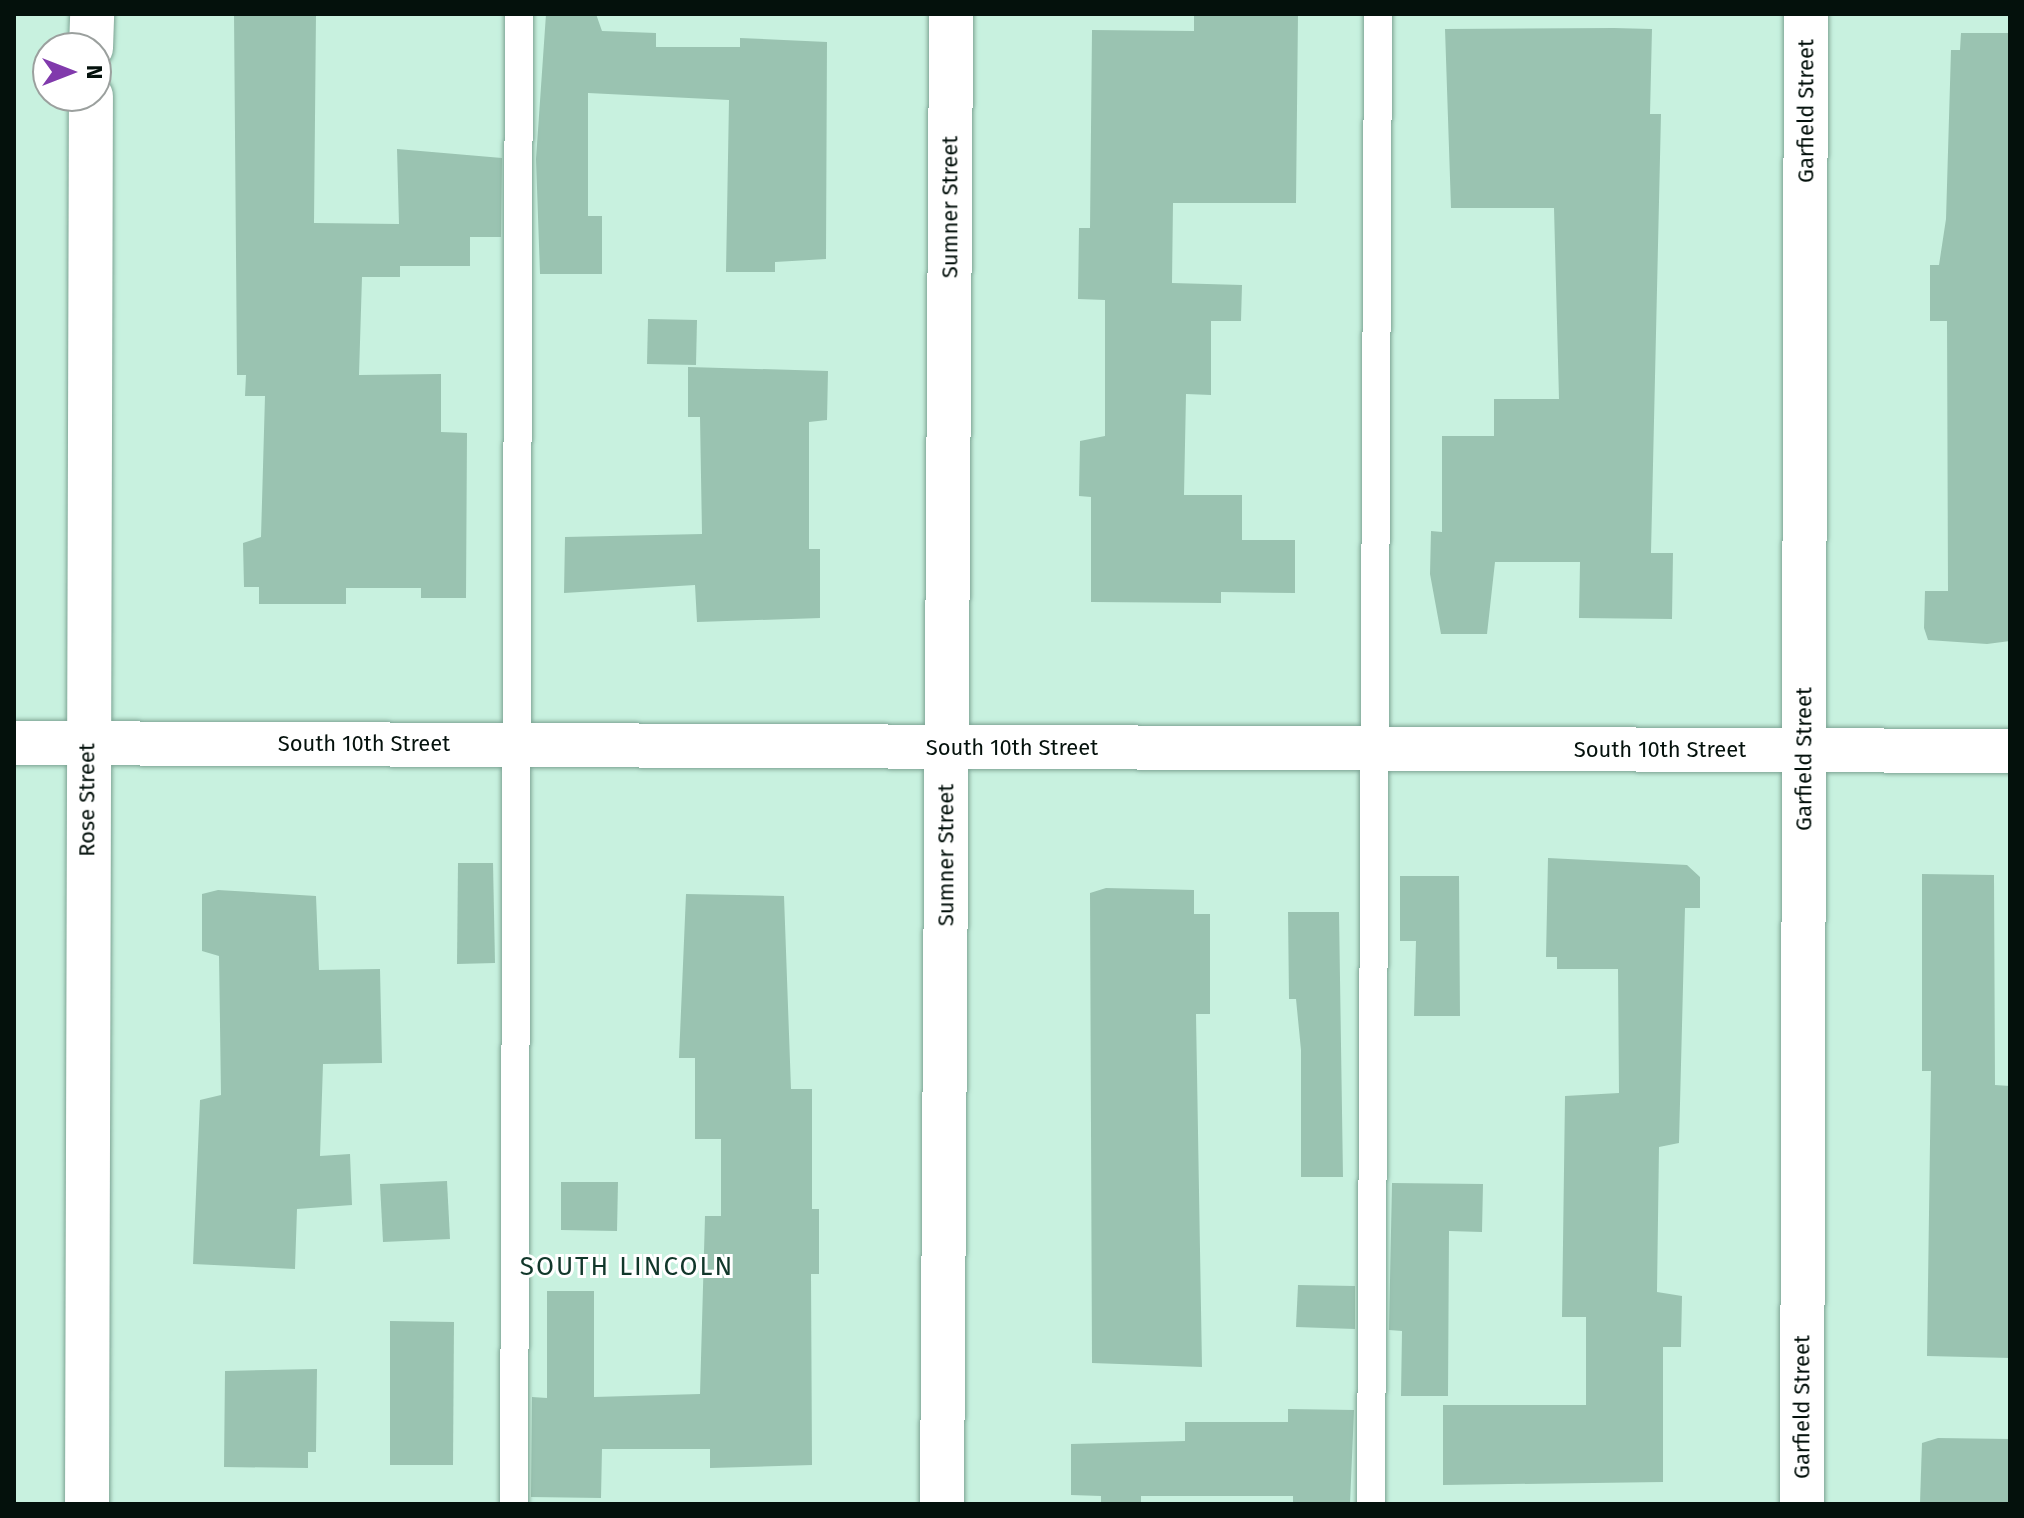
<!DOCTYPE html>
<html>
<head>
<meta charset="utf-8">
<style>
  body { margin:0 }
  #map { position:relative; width:2024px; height:1518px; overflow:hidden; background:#c8f1df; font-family:"Fira Sans",sans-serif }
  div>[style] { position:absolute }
  .building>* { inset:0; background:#9ac3b1 }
  .roads { filter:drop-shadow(0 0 2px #7ca393) drop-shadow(0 0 2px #7ca393) }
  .service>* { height:28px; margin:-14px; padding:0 14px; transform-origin:14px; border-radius:14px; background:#fff }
  .minor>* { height:44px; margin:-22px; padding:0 22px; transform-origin:22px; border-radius:22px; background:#fff }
  .primary>* { height:44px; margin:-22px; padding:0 22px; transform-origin:22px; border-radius:22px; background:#fff }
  span { translate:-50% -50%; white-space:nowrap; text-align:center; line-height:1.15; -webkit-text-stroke:6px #fff; paint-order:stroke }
  .street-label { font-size:22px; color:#04110c }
  .quarter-label { font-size:26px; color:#11372a; letter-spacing:2px }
  .frame { position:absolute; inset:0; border:16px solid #04110c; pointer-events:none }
  .north { position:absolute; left:32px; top:32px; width:80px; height:80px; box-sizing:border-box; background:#fff; border:2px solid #9ba09e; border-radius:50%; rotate:90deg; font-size:22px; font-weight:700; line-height:32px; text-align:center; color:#04110c }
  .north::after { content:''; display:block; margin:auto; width:28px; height:36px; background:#813aac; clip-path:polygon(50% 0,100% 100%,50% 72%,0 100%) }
</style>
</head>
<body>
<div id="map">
  <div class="building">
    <i style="clip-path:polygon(234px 14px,316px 14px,314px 223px,399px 224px,397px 149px,502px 158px,501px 237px,470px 237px,470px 266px,400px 266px,400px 277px,362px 277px,359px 375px,441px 374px,441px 432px,467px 433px,466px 598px,421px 598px,421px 588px,346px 588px,346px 604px,259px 604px,259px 587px,244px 587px,243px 543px,261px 537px,265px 396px,245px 396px,246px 375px,237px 375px)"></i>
    <i style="clip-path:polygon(546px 14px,596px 14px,602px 31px,656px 33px,656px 47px,740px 47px,740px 38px,827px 42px,826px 259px,775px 262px,775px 272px,726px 272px,729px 100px,588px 93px,588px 216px,602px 216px,602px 274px,540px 274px,536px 159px)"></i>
    <i style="clip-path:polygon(1194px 14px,1298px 14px,1296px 203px,1173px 203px,1172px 283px,1242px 285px,1241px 321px,1211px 321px,1211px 395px,1186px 394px,1184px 495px,1242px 495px,1242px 540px,1295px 540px,1295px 593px,1221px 592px,1221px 603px,1091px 602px,1091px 497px,1079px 496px,1080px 441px,1105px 436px,1105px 300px,1078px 299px,1079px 228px,1090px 228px,1092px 30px,1194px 31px)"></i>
    <i style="clip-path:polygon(1614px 28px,1652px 29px,1650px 114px,1661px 114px,1651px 553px,1673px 553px,1672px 619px,1579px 618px,1580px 562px,1495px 562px,1487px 634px,1441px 634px,1430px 574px,1431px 531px,1442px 532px,1442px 436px,1494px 436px,1494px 399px,1559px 399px,1554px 208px,1451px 208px,1445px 29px)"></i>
    <i style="clip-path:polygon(1961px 33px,2010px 33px,2010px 641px,1987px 644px,1928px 640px,1924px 628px,1925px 591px,1948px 591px,1947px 321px,1930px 321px,1930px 265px,1939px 265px,1946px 219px,1951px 50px,1960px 50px)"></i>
    <i style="clip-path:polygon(648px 319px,697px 320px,696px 365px,647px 364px)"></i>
    <i style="clip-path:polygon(688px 367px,828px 371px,827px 420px,809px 422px,809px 549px,820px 549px,820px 618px,697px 622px,695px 585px,564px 593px,565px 537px,702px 534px,700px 417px,688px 417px)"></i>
    <i style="clip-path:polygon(1548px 858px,1687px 865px,1700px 877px,1700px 908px,1685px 908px,1679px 1143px,1659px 1147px,1657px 1292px,1682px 1296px,1681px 1347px,1663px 1347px,1663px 1482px,1443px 1485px,1443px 1405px,1586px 1405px,1586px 1317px,1562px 1317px,1565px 1096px,1619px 1093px,1618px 969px,1557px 969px,1557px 957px,1546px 957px)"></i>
    <i style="clip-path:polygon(458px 863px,493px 863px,495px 963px,457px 964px)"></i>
    <i style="clip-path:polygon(1922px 874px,1994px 875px,1995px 1085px,2010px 1086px,2010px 1358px,1927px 1356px,1931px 1071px,1922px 1071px)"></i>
    <i style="clip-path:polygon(1400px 876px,1459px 876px,1460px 1016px,1414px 1016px,1416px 941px,1400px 941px)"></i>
    <i style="clip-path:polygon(1106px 888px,1194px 890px,1194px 914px,1210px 914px,1210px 1014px,1196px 1014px,1202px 1367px,1092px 1363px,1090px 893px)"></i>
    <i style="clip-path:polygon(218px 890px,316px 896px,319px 970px,380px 969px,382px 1063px,323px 1064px,320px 1156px,350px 1154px,352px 1205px,297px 1209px,295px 1269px,193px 1264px,200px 1100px,221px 1095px,219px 956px,202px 951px,202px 894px)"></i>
    <i style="clip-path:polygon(686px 894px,784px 896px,791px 1089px,812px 1089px,812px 1209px,819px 1209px,819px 1274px,811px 1274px,812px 1465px,710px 1468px,710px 1449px,602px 1449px,601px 1498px,531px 1497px,532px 1397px,547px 1398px,547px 1291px,594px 1291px,594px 1397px,700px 1394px,705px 1216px,721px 1216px,721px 1139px,695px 1139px,695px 1058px,679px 1058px)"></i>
    <i style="clip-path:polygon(1288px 912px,1339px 912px,1343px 1177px,1301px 1177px,1301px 1050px,1296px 999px,1289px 999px)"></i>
    <i style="clip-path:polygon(447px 1181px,450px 1239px,383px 1242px,380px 1184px)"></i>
    <i style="clip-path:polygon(561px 1182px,618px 1182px,617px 1231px,561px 1230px)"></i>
    <i style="clip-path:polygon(1392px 1183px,1483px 1184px,1482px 1232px,1449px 1231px,1448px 1396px,1401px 1396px,1402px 1331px,1389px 1330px)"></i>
    <i style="clip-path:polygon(1298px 1285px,1355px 1286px,1355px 1329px,1296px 1327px)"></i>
    <i style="clip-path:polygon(390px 1321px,454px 1322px,453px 1465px,390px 1465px)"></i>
    <i style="clip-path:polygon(317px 1369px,316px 1452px,308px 1452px,308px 1468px,224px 1467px,225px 1371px)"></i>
    <i style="clip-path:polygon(1288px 1409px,1354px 1410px,1350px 1504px,1293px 1504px,1293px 1496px,1141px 1496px,1141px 1504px,1101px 1504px,1101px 1496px,1071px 1495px,1071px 1444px,1185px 1441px,1185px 1422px,1288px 1422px)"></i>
    <i style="clip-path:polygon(1938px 1438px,2010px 1439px,2009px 1504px,1920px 1503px,1922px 1443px)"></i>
  </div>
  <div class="roads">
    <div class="service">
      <i style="left:514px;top:1504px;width:1490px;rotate:-89.81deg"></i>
      <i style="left:1371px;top:1504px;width:1490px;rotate:-89.73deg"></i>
    </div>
    <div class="minor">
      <i style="left:91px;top:48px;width:34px;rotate:-88deg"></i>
      <i style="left:87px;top:1504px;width:1408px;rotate:-89.84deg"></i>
      <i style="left:942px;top:1504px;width:1490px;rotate:-89.65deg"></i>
      <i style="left:1802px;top:1504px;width:1490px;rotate:-89.85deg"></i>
    </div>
    <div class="primary">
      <i style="left:14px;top:743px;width:1996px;rotate:0.23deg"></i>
    </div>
  </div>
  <div class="street-label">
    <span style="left:1806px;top:111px;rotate:-90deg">Garfield Street</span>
    <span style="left:950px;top:207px;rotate:-90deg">Sumner Street</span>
    <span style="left:364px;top:744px">South 10th Street</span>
    <span style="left:1012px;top:748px">South 10th Street</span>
    <span style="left:1660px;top:750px">South 10th Street</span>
    <span style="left:1804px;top:759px;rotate:-90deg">Garfield Street</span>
    <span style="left:87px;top:800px;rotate:-90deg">Rose Street</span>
    <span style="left:946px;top:855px;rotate:-90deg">Sumner Street</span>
    <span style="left:1802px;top:1407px;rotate:-90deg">Garfield Street</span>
  </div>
  <div class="quarter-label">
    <span style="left:627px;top:1267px">SOUTH LINCOLN</span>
  </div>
  <div class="frame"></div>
  <div class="north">N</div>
</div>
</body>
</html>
